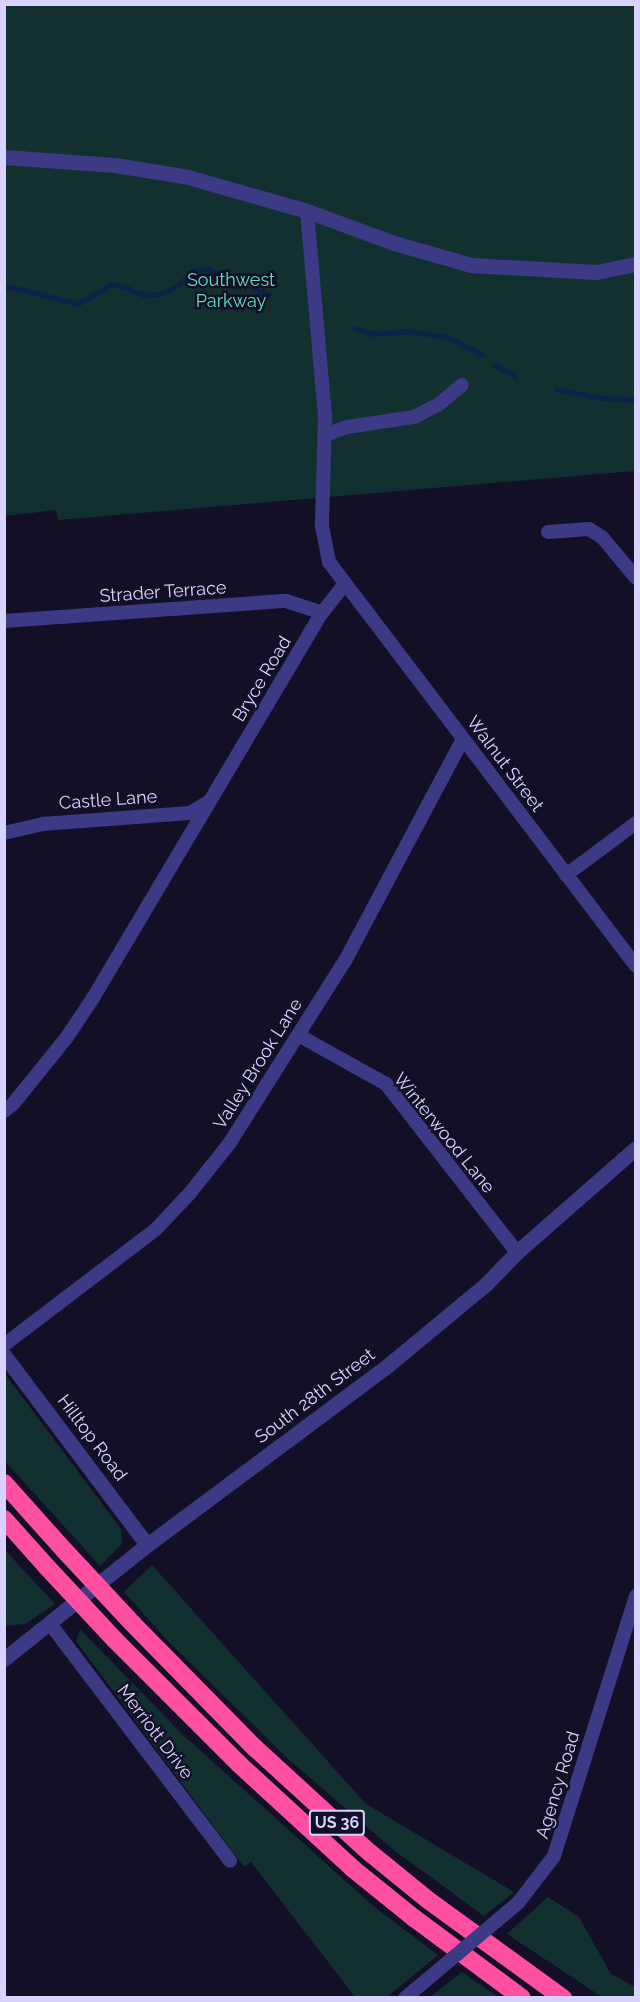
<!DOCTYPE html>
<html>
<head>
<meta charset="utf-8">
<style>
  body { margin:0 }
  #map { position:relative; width:640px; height:2002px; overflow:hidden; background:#130f26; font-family:Raleway,sans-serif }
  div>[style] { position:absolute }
  .green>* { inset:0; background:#12302f }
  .stream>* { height:4.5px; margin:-2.25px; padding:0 2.25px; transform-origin:2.25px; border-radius:2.25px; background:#0c2248 }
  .minor>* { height:14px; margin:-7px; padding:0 7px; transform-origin:7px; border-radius:7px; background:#3d3a85 }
  .tertiary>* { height:15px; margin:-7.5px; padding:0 7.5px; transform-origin:7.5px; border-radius:7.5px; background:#3d3a85 }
  .motorway>* { height:18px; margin:-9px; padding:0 9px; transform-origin:9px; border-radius:9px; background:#ff4fa3 }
  .minor-bridge>* { height:14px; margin:-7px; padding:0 7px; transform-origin:7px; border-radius:7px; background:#3d3a85 }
  .motorway-bridge>* { height:18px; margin:-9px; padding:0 9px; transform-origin:9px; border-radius:9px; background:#ff4fa3 }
  span { translate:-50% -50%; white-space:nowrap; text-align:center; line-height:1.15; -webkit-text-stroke:5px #130f26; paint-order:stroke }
  .shield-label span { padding:2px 4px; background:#130f26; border:2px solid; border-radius:4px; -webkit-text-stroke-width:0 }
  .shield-label { font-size:16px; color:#d9d4ff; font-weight:700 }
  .park-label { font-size:18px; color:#5fe0c0 }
  .street-label { font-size:18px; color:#d9d4ff }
  .frame { position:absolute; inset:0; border:6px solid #d9d4ff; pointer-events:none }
</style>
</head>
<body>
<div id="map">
  <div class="green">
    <i style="clip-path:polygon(4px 5px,635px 5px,635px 471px,58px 520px,56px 510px,5px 516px)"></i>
    <i style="clip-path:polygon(5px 1374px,121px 1529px,122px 1544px,100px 1566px,5px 1461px)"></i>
    <i style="clip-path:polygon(4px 1549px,55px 1604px,25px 1624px,5px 1626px)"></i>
    <i style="clip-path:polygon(152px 1565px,366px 1804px,514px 1892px,484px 1916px,395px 1851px,287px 1758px,165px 1638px,124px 1592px)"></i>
    <i style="clip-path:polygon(80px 1629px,183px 1735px,372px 1905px,438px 1955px,387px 1997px,355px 1997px,251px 1862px,244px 1867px,76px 1641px)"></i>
    <i style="clip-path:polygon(548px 1897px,579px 1917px,611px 1974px,635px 1987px,635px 1997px,602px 1997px,507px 1934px)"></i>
    <i style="clip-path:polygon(462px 1972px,498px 1997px,430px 1997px)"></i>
  </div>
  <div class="stream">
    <i style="left:4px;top:288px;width:8px;rotate:-7deg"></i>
    <i style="left:12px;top:287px;width:68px;rotate:14.4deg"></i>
    <i style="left:78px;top:304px;width:39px;rotate:-31deg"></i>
    <i style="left:111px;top:284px;width:14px;rotate:12deg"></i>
    <i style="left:125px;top:287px;width:21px;rotate:23deg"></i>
    <i style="left:144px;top:295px;width:17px;rotate:-3deg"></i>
    <i style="left:161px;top:294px;width:20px;rotate:-27deg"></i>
    <i style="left:179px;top:285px;width:19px;rotate:-47deg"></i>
    <i style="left:192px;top:271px;width:16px;rotate:-7deg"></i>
    <i style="left:208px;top:269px;width:67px;rotate:22.8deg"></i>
    <i style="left:355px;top:328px;width:19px;rotate:18deg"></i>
    <i style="left:373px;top:334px;width:34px;rotate:-5deg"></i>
    <i style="left:407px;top:331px;width:41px;rotate:8.3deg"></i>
    <i style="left:448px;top:337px;width:38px;rotate:27deg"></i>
    <i style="left:495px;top:365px;width:23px;rotate:29deg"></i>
    <i style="left:556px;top:389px;width:47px;rotate:11.1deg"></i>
    <i style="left:602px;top:398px;width:34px;rotate:3deg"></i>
  </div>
  <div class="minor">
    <i style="left:307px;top:211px;width:206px;rotate:85deg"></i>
    <i style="left:325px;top:416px;width:110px;rotate:91.6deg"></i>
    <i style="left:322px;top:526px;width:37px;rotate:79deg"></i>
    <i style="left:329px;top:562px;width:507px;rotate:52.77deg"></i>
    <i style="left:325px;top:435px;width:23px;rotate:-20deg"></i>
    <i style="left:347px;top:427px;width:68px;rotate:-8.5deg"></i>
    <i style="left:414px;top:417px;width:27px;rotate:-27deg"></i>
    <i style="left:438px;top:405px;width:31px;rotate:-40deg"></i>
    <i style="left:548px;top:532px;width:41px;rotate:-4.2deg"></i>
    <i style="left:589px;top:529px;width:15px;rotate:32deg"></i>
    <i style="left:602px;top:537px;width:53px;rotate:50.3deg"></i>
    <i style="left:4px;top:621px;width:283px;rotate:-4.1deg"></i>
    <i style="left:286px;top:601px;width:38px;rotate:18deg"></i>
    <i style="left:4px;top:833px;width:39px;rotate:-13deg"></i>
    <i style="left:42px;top:824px;width:148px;rotate:-4.3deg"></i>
    <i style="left:190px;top:813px;width:21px;rotate:-31deg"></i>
    <i style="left:566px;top:875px;width:87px;rotate:-36.6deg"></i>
    <i style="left:298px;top:1035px;width:101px;rotate:29.1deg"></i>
    <i style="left:386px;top:1084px;width:213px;rotate:52.1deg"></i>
    <i style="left:4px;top:1111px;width:11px;rotate:-38deg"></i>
    <i style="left:13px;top:1104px;width:86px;rotate:-51.1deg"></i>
    <i style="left:67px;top:1037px;width:47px;rotate:-56.3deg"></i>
    <i style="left:93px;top:998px;width:448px;rotate:-59.3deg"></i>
    <i style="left:322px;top:613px;width:37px;rotate:-52deg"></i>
    <i style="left:4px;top:1345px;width:191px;rotate:-37.3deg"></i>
    <i style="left:156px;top:1229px;width:50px;rotate:-46.6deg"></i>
    <i style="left:190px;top:1193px;width:63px;rotate:-51.5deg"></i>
    <i style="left:229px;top:1144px;width:219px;rotate:-57.7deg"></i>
    <i style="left:346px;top:959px;width:249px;rotate:-62deg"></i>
    <i style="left:51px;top:1625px;width:296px;rotate:52.8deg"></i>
    <i style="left:518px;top:1903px;width:59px;rotate:-52.5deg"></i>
    <i style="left:554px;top:1856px;width:273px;rotate:-72.5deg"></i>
    <i style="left:405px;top:1998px;width:16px;rotate:-40deg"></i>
  </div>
  <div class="tertiary">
    <i style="left:4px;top:157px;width:111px;rotate:4.1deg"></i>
    <i style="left:115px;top:165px;width:74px;rotate:9.3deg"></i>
    <i style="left:188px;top:177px;width:124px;rotate:15.9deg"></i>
    <i style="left:307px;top:211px;width:93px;rotate:20.2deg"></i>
    <i style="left:394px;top:243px;width:80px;rotate:15.9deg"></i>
    <i style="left:471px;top:265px;width:125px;rotate:3.2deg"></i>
    <i style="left:596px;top:272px;width:41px;rotate:-11.3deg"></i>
    <i style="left:4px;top:1355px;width:238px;rotate:53deg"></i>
    <i style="left:4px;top:1659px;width:183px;rotate:-38.6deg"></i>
    <i style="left:147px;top:1545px;width:299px;rotate:-36.7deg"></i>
    <i style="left:387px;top:1366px;width:129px;rotate:-39.6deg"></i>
    <i style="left:486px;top:1284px;width:45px;rotate:-45.9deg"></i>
    <i style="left:517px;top:1252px;width:158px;rotate:-41.2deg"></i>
  </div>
  <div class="motorway">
    <i style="left:4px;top:1483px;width:90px;rotate:48.2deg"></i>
    <i style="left:4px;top:1519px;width:63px;rotate:48.2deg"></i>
    <i style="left:132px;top:1623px;width:175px;rotate:45.5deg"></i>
    <i style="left:255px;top:1748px;width:154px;rotate:42.4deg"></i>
    <i style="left:369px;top:1852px;width:76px;rotate:39.1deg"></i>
    <i style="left:428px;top:1900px;width:167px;rotate:36deg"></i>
    <i style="left:114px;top:1639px;width:177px;rotate:45deg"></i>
    <i style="left:239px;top:1764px;width:154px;rotate:42.6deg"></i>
    <i style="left:352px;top:1868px;width:80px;rotate:38.9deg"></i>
    <i style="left:414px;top:1918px;width:134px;rotate:36.5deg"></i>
  </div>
  <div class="minor-bridge">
    <i style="left:417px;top:1988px;width:132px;rotate:-40.1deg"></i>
  </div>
  <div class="motorway-bridge">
    <i style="left:64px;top:1550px;width:100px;rotate:47deg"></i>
    <i style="left:46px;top:1566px;width:100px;rotate:47deg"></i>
  </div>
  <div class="shield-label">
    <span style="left:337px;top:1823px">US 36</span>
  </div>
  <div class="park-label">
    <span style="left:231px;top:291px">Southwest<br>Parkway</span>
  </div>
  <div class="street-label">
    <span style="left:163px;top:592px;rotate:-4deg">Strader Terrace</span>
    <span style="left:262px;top:679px;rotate:-59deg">Bryce Road</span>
    <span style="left:505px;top:764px;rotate:53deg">Walnut Street</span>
    <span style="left:108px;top:800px;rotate:-4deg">Castle Lane</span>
    <span style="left:258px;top:1064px;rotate:-58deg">Valley Brook Lane</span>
    <span style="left:444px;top:1133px;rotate:51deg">Winterwood Lane</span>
    <span style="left:315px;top:1396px;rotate:-37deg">South 28th Street</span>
    <span style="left:92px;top:1438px;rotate:53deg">Hilltop Road</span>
    <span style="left:155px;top:1732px;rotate:53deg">Merriott Drive</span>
    <span style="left:558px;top:1785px;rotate:-73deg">Agency Road</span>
  </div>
  <div class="frame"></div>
</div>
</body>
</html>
